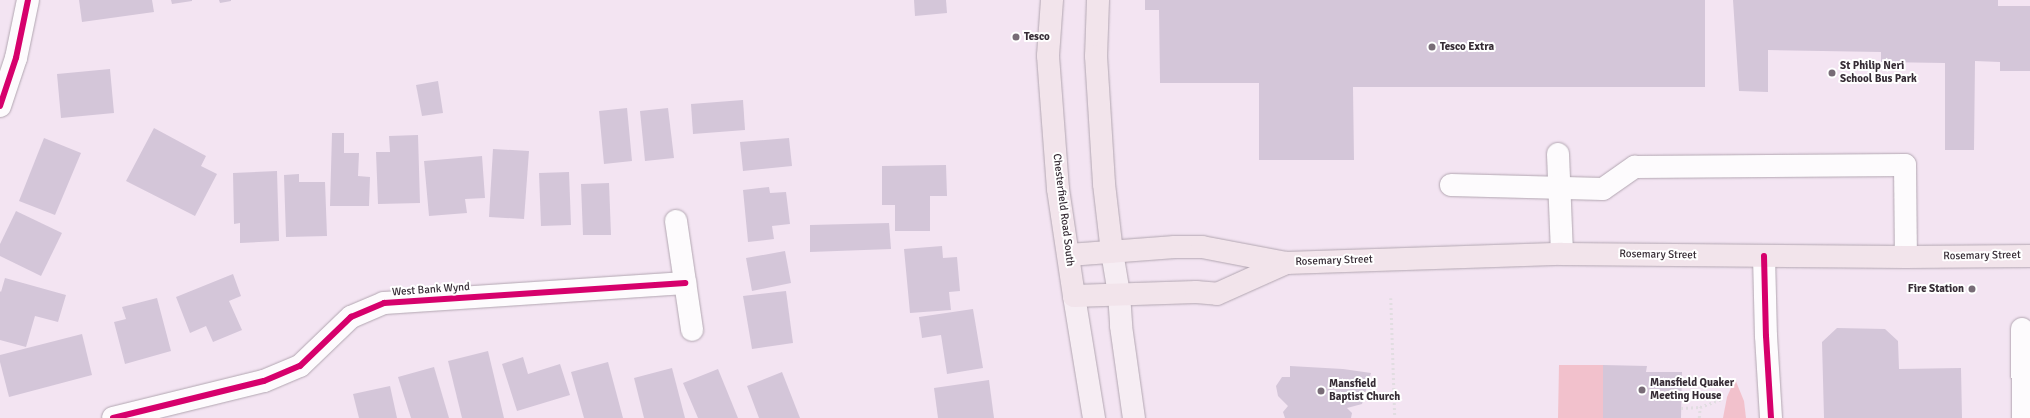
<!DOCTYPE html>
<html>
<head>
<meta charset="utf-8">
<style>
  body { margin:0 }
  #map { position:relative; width:2030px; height:418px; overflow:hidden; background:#f3e4f2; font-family:Signika,sans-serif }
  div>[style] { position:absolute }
  .green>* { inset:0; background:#f2c1cc }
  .building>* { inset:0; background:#d4c6d9 }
  .path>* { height:2.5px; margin-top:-1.25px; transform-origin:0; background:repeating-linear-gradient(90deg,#e1dde1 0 2px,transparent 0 5px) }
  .roads { filter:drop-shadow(0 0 1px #b2a6b1) drop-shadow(0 0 1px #b2a6b1) }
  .minor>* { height:22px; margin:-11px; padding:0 11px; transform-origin:11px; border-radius:11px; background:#fdfbfd }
  .major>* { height:22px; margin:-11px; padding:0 11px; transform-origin:11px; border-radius:11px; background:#f6edf3 }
  .highway>* { height:22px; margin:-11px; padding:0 11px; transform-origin:11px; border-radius:11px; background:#f2e4eb }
  .cycleway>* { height:6px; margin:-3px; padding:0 3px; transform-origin:3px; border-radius:3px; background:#d6006c }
  .dots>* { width:11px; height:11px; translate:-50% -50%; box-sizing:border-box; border:2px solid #fff; border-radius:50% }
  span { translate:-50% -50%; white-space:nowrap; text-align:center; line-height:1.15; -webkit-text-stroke:4px #fff; paint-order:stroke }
  .poi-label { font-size:11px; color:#362c35; font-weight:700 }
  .left { translate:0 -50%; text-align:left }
  .right { translate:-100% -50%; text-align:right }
  .street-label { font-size:11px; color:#362c35 }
</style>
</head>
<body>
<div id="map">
  <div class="green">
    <i style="clip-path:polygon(1559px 365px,1603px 365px,1603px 418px,1558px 418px)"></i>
    <i style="clip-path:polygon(1735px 379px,1744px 401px,1746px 418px,1723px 418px,1727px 397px)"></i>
  </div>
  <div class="building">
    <i style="clip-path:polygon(79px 0,152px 0,154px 12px,82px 22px)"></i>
    <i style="clip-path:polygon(171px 0,192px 0,192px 1px,172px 4px)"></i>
    <i style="clip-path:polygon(219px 0,231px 0,231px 1px,220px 3px)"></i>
    <i style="clip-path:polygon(914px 0,946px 0,947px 13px,915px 16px)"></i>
    <i style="clip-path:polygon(1145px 0,1705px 0,1705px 87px,1353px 87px,1354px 160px,1259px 160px,1259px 83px,1160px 83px,1159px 10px,1145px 10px)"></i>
    <i style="clip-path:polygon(1733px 0,1998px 0,1998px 6px,2030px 6px,2030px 71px,2000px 71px,2000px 62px,1975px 61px,1974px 150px,1945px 150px,1945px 63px,1881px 62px,1881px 52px,1768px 50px,1768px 92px,1739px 91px)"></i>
    <i style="clip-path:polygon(110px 69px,114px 113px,61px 118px,57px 74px)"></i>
    <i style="clip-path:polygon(438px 81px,443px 113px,422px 116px,416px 85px)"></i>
    <i style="clip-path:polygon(743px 100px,745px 130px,693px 134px,691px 104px)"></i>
    <i style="clip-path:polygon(627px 108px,632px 161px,604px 164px,599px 111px)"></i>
    <i style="clip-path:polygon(668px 108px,674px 158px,645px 161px,640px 111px)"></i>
    <i style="clip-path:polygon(154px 128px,206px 156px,201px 166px,217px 174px,195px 216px,126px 181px)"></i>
    <i style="clip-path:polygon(332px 133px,344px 133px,344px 153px,359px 153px,358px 176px,370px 177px,369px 206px,330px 206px)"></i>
    <i style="clip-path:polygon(418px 135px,420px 203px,378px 204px,376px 152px,390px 152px,389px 136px)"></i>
    <i style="clip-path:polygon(44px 138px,81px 153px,55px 215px,19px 201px)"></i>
    <i style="clip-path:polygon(789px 138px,792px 166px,743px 171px,740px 142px)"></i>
    <i style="clip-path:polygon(493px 149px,529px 151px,524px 219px,489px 217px)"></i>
    <i style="clip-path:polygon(482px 156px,485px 198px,465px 199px,467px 213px,429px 216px,424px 161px)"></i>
    <i style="clip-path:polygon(946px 165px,947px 196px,930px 196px,930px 231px,895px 231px,895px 205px,882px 205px,882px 166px)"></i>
    <i style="clip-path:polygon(277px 171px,279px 241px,240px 243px,240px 223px,234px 224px,233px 173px)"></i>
    <i style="clip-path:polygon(569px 172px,571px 225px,541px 226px,539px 173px)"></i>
    <i style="clip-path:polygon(299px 174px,299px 182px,325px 182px,327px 236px,286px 237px,284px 175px)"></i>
    <i style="clip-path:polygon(609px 183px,611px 235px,583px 235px,581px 184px)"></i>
    <i style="clip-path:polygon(769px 187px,770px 193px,786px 192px,790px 224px,772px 226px,774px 239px,748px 242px,743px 190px)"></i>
    <i style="clip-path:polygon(16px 211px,62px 233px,41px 276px,0 256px,0 244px)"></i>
    <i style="clip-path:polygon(889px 223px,891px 249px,810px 252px,810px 225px)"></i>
    <i style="clip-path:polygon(942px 246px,943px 258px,957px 257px,960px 291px,949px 292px,951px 310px,910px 313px,904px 249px)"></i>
    <i style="clip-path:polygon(785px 251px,791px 283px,752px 291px,746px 258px)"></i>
    <i style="clip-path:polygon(233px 274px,241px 296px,229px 301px,242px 330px,213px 342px,206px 326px,190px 333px,176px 297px)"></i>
    <i style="clip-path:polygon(5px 278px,66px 295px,58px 322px,35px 316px,26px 347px,0 340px,0 291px,1px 292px)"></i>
    <i style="clip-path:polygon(786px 291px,793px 343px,752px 349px,743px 296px)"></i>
    <i style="clip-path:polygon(157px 298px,171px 351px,125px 364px,114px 322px,126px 319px,122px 307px)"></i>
    <i style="clip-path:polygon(973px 309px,983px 368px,947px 374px,941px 335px,922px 338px,919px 317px)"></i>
    <i style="clip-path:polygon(1837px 328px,1885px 329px,1898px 341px,1899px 369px,1961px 368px,1962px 418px,1824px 418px,1822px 342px)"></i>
    <i style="clip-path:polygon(82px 334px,92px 375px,9px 397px,0 362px,0 355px)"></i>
    <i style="clip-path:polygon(488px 351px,504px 418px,462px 418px,448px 361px)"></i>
    <i style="clip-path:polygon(523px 357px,528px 374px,560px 364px,570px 395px,517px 411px,502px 364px)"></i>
    <i style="clip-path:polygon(608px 362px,623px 418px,584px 418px,571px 372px)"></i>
    <i style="clip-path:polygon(1603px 365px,1647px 366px,1646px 372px,1682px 372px,1681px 418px,1603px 418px)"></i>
    <i style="clip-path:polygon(1290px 366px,1343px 369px,1371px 373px,1362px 404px,1347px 408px,1352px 413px,1351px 418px,1285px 418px,1283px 412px,1288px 406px,1278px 396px,1276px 386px,1282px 377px,1290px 377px)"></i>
    <i style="clip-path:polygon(434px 367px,449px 418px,411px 418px,398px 377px)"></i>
    <i style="clip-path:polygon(672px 368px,685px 418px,644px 418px,634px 378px)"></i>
    <i style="clip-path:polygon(718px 369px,738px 418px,698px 418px,683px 383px)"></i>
    <i style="clip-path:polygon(782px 372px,800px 418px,759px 418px,747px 386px)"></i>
    <i style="clip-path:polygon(989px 380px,994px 418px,938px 418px,934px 388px)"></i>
    <i style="clip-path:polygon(390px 386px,397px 418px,359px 418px,353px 394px)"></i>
  </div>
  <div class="path">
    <i style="left:1391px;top:298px;width:120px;rotate:88.1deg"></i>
    <i style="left:1681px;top:408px;width:19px;rotate:-3deg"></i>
    <i style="left:1700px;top:407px;width:23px;rotate:-20deg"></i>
    <i style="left:1699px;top:418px;width:11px;rotate:-85deg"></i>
  </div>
  <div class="roads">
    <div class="minor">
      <i style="left:0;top:106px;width:51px;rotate:-71.6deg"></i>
      <i style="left:16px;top:58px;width:59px;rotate:-78.3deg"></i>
      <i style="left:1558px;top:154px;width:100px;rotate:87.7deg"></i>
      <i style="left:1451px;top:185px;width:152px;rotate:1.5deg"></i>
      <i style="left:1603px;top:189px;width:39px;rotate:-35deg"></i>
      <i style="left:1635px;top:167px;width:270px;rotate:-0.4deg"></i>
      <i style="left:1905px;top:165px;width:92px;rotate:89.4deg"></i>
      <i style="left:676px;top:221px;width:110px;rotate:81.6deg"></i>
      <i style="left:1764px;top:256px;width:80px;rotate:88.6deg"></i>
      <i style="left:1766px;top:336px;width:82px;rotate:86.5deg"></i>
      <i style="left:2022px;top:329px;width:89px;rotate:89.4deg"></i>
      <i style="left:113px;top:418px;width:155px;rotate:-13.8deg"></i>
      <i style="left:264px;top:381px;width:39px;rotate:-23deg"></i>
      <i style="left:300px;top:366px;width:71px;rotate:-43.9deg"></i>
      <i style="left:351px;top:317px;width:36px;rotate:-23deg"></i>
      <i style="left:384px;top:303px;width:302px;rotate:-3.8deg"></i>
    </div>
    <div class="major">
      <i style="left:1112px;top:252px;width:43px;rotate:80.5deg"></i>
      <i style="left:1119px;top:294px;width:32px;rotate:86deg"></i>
      <i style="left:1121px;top:326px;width:93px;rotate:82deg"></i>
      <i style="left:1074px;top:296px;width:124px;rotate:80.7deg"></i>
    </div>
    <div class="highway">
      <i style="left:1052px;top:0;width:56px;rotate:94.1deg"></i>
      <i style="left:1048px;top:56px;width:133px;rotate:85.7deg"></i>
      <i style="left:1058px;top:189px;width:108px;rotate:81.5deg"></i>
      <i style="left:1074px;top:296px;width:122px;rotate:-1.9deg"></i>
      <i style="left:1196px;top:292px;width:21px;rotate:5deg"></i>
      <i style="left:1217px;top:294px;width:76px;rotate:-24.2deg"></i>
      <i style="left:1098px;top:0;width:56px;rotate:92deg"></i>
      <i style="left:1096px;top:56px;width:128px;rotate:86.4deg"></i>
      <i style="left:1104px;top:184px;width:68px;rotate:83.3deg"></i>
      <i style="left:1069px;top:255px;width:106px;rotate:-4.3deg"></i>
      <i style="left:1175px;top:247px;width:27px"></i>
      <i style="left:1202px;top:247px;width:86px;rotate:10.8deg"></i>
      <i style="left:1286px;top:263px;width:276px;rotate:-1.9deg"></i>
      <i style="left:1562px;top:254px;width:344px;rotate:0.5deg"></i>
      <i style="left:1906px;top:257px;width:124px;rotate:-0.5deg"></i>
    </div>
  </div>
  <div class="cycleway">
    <i style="left:0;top:106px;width:51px;rotate:-71.6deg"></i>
    <i style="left:16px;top:58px;width:59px;rotate:-78.3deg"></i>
    <i style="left:1764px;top:256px;width:80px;rotate:88.6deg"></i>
    <i style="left:1766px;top:336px;width:82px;rotate:86.5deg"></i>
    <i style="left:113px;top:418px;width:155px;rotate:-13.8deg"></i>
    <i style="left:264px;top:381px;width:39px;rotate:-23deg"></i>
    <i style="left:300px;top:366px;width:71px;rotate:-43.9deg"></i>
    <i style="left:351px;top:317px;width:36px;rotate:-23deg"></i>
    <i style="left:384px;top:303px;width:302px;rotate:-3.8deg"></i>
  </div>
  <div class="dots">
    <i style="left:1016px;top:37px;background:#786c77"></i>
    <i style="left:1432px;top:47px;background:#786c77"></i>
    <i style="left:1832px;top:73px;background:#786c77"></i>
    <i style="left:1972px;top:289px;background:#786c77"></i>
    <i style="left:1642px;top:390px;background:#786c77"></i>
    <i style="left:1321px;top:391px;background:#786c77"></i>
  </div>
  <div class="poi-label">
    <span class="left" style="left:1024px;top:37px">Tesco</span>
    <span class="left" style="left:1440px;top:47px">Tesco Extra</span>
    <span class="left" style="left:1840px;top:73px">St Philip Neri<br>School Bus Park</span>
    <span class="right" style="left:1964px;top:289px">Fire Station</span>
    <span class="left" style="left:1650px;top:390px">Mansfield Quaker<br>Meeting House</span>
    <span class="left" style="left:1329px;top:391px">Mansfield<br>Baptist Church</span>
  </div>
  <div class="street-label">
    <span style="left:1063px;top:210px;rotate:83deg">Chesterfield Road South</span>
    <span style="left:1658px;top:255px;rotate:1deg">Rosemary Street</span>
    <span style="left:1982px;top:256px;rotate:-1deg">Rosemary Street</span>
    <span style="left:1334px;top:261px;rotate:-2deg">Rosemary Street</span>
    <span style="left:431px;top:290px;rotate:-4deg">West Bank Wynd</span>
  </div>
</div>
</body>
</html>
